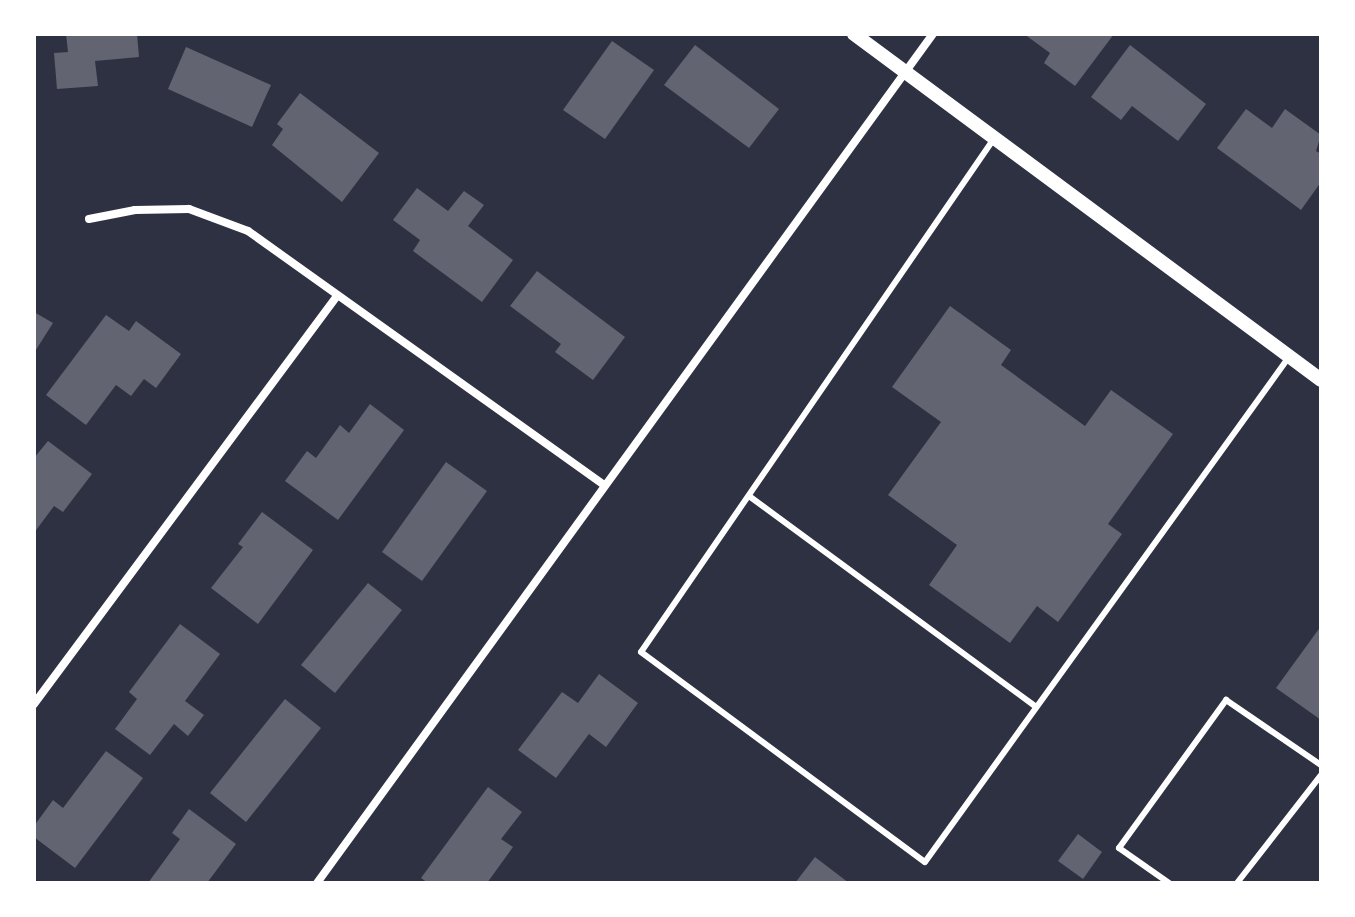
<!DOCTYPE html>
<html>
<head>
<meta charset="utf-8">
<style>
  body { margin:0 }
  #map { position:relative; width:1355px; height:917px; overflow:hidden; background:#2d3142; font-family:"Open Sans",sans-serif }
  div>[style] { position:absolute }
  .building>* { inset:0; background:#626471 }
  .service>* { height:6px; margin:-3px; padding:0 3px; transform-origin:3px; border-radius:3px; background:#fff }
  .minor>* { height:8px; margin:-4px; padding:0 4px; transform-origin:4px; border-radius:4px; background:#fff }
  .tertiary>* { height:14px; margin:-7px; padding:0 7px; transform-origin:7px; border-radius:7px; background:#fff }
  span { translate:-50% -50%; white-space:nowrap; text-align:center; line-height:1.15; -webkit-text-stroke:8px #fff; paint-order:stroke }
  .frame { position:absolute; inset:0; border:36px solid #fff; pointer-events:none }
</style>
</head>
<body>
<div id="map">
  <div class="building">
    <i style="clip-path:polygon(66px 34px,137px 34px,139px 57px,95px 61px,98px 86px,57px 89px,54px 53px,68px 52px)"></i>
    <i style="clip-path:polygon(1024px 34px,1114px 34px,1075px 86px,1044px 63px,1050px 53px)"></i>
    <i style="clip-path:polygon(612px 41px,654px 70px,605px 139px,563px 110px)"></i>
    <i style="clip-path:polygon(695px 45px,779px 109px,749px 148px,664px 85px)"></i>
    <i style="clip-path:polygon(1130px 45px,1206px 104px,1178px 141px,1132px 106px,1121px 120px,1091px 97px)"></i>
    <i style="clip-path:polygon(186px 47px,271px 85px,252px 127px,168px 89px)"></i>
    <i style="clip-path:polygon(300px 93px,379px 153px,342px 202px,272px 145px,283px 129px,277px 124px)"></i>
    <i style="clip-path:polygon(1246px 109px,1272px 128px,1285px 109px,1321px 135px,1316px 151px,1321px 154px,1321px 182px,1301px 210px,1217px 148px)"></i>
    <i style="clip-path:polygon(417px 188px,448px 211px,464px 191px,484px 205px,468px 226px,513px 260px,482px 302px,413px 251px,420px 240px,393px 220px)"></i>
    <i style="clip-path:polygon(537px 271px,625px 337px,593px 380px,555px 352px,561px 344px,510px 306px)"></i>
    <i style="clip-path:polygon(950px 306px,1011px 350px,1001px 365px,1085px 426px,1111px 390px,1173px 434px,1108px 524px,1122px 534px,1058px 622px,1037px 606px,1010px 643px,929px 585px,957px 545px,888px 495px,941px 422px,892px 387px)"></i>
    <i style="clip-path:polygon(34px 312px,53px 323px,34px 353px)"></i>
    <i style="clip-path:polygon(106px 315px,129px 331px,136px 321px,181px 354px,156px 388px,144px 379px,131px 396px,116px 385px,86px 425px,46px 395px)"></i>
    <i style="clip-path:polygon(370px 404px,404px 430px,338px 520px,285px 481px,307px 451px,316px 458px,340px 425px,349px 433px)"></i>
    <i style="clip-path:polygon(48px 441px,92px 474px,63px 512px,54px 506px,34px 533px,34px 458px)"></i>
    <i style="clip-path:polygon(446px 462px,487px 491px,422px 581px,382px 552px)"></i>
    <i style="clip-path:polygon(262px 512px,313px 550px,258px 624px,211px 588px,243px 547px,238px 544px)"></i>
    <i style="clip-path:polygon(368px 583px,402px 610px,335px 693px,301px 665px)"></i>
    <i style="clip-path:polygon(180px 624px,220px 654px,185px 701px,204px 715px,188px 736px,174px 724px,150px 755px,115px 729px,137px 699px,129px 692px)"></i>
    <i style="clip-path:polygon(1321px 626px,1321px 720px,1276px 688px)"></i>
    <i style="clip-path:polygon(599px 674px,638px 703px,606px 747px,589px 734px,556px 778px,518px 750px,562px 692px,578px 703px)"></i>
    <i style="clip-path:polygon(285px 699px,321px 728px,246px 822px,210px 793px)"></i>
    <i style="clip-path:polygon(106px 751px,143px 778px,75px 868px,34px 837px,34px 826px,53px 800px,63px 808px)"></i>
    <i style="clip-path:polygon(488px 787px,522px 812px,501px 839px,513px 847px,487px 883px,428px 883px,421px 878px)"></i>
    <i style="clip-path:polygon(189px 809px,236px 844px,207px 883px,148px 883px,180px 839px,172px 833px)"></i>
    <i style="clip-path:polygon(1078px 834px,1102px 852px,1083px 879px,1058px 861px)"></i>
    <i style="clip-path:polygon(815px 857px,849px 883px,795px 883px)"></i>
  </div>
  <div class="service">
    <i style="left:993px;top:140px;width:621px;rotate:124.51deg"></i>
    <i style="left:641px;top:652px;width:353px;rotate:36.5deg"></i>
    <i style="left:925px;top:862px;width:623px;rotate:-54.22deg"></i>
    <i style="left:749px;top:496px;width:356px;rotate:36.3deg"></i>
    <i style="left:1169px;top:883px;width:61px;rotate:-145deg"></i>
    <i style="left:1119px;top:848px;width:183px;rotate:-54.1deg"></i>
    <i style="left:1226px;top:700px;width:115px;rotate:34.4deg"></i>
    <i style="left:1237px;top:883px;width:137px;rotate:-52.1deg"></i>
  </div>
  <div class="minor">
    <i style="left:89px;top:219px;width:47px;rotate:-11.1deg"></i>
    <i style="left:135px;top:210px;width:54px;rotate:-1.1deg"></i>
    <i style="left:189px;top:209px;width:63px;rotate:20.4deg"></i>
    <i style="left:248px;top:231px;width:437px;rotate:35.5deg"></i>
    <i style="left:34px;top:704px;width:508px;rotate:-53.4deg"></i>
    <i style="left:317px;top:883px;width:1049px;rotate:-54.04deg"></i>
  </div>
  <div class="tertiary">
    <i style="left:854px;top:34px;width:581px;rotate:36.53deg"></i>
  </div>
  <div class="frame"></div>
</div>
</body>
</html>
